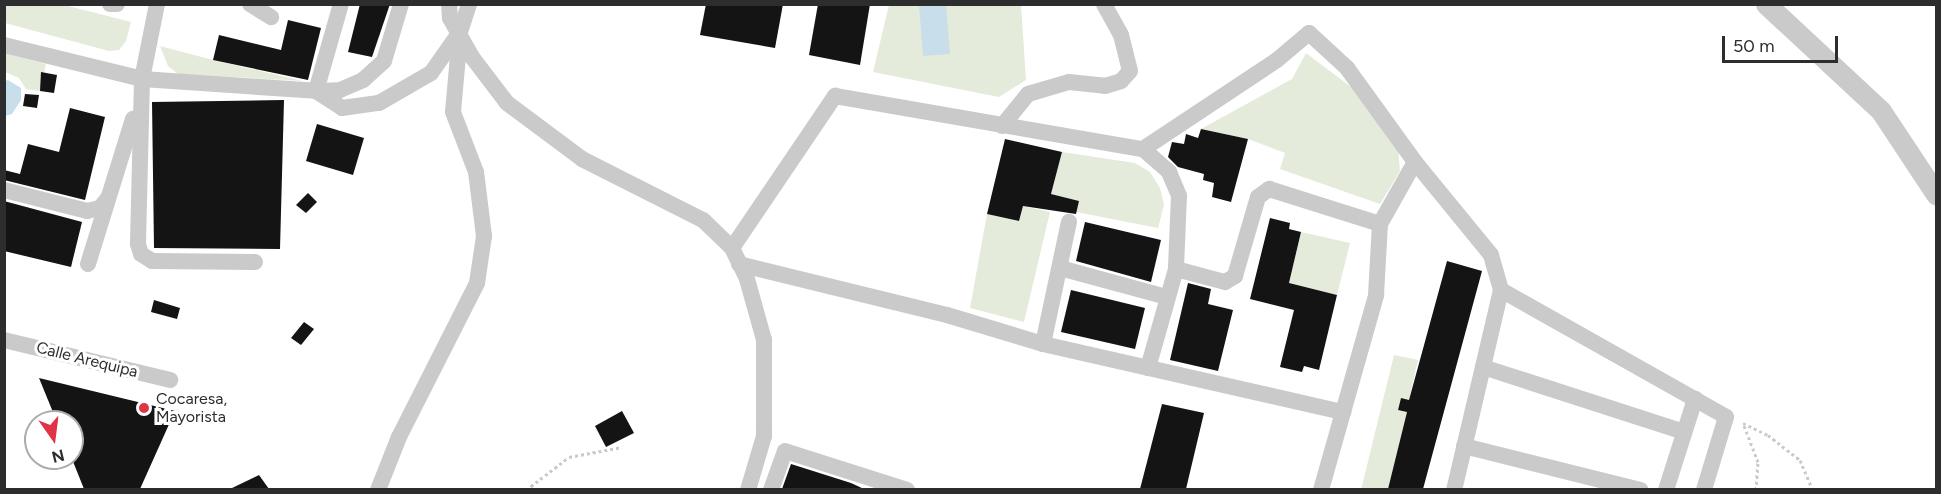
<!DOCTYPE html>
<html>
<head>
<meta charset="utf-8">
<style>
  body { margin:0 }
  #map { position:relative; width:1941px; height:494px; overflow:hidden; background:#fff; font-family:Figtree,sans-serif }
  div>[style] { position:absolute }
  .green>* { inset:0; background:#e4ebdb }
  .water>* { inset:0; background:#c8deea }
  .building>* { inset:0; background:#141414 }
  .path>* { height:3px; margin-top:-1.5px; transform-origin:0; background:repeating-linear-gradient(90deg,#cacaca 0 3px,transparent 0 6px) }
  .minor>* { height:16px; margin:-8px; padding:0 8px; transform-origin:8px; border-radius:8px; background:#cacaca }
  .tertiary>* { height:21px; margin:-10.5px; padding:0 10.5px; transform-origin:10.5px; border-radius:10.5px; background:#cacaca }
  .dots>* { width:16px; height:16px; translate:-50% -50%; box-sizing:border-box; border:3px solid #fff; border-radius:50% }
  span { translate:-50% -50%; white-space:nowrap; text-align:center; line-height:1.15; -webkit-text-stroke:6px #fff; paint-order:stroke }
  .street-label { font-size:16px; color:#2d2d2d }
  .poi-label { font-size:16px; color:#2d2d2d }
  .left { translate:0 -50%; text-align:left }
  .frame { position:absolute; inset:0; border:6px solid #2d2d2d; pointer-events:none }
  .north { position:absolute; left:24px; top:410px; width:60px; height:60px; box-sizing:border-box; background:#fff; border:2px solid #ababab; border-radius:50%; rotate:166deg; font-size:16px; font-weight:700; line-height:24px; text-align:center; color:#2d2d2d }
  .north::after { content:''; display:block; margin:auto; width:21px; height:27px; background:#e03344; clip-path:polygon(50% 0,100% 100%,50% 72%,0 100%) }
  .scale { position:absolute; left:1722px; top:36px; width:116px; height:27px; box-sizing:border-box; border:3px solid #2d2d2d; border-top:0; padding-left:8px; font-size:18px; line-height:21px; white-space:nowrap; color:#2d2d2d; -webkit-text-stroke:4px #fff; paint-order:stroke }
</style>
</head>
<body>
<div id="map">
  <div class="green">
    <i style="clip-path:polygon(4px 5px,64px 5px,131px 22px,126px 41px,119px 50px,109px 51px,5px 23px)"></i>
    <i style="clip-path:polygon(889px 5px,1021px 5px,1026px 80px,999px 97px,873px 72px)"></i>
    <i style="clip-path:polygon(160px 46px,213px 60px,303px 81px,178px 74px,168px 66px)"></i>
    <i style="clip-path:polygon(4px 53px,46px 64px,40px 91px,26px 89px,19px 78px,5px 72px)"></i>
    <i style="clip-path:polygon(1306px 53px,1355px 90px,1398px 148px,1400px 171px,1380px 204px,1280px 169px,1285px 153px,1248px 139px,1201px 129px,1292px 79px)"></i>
    <i style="clip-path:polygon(1062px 152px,1135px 163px,1150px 172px,1160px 188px,1164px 205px,1158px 228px,1076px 212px,1079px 201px,1051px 194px)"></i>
    <i style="clip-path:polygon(1023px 206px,1050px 212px,1024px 322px,970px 308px,987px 214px,1019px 221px)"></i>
    <i style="clip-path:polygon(1301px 232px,1350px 243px,1337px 295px,1289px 284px)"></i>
    <i style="clip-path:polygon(1394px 355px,1418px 360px,1409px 400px,1401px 398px,1398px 410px,1407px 412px,1388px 489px,1361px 490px)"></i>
  </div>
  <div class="water">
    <i style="clip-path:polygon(919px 5px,946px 5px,950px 54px,923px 56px)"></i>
    <i style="clip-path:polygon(8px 80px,21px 88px,21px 100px,12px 114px,5px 116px,5px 81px)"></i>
  </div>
  <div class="building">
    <i style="clip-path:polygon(360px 4px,390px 4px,372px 57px,348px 52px)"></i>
    <i style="clip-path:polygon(706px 4px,783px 4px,775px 48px,700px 35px)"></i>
    <i style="clip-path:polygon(818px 4px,870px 4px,860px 65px,809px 55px)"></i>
    <i style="clip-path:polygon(288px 20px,321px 28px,308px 80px,213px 60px,219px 35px,281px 50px)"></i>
    <i style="clip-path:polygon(41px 72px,57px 75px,54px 93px,40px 91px)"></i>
    <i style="clip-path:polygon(25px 94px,39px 95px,37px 108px,23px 106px)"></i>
    <i style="clip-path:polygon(284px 100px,280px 249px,154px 248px,152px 102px)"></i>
    <i style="clip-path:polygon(70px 108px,105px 117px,85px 200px,4px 180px,4px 170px,20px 174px,28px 144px,59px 152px)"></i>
    <i style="clip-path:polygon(317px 124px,364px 138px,353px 175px,306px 161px)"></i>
    <i style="clip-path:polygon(1201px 129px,1248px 139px,1231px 202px,1212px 197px,1214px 183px,1203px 180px,1204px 174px,1178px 167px,1168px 157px,1172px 142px,1184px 144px,1186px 134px,1198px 138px)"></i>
    <i style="clip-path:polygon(1005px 139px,1062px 152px,1051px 194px,1079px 201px,1076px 214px,1023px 206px,1019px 221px,987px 214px)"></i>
    <i style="clip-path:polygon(308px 193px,317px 202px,306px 213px,296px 205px)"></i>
    <i style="clip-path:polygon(4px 201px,82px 222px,71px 267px,4px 251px)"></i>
    <i style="clip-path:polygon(1270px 218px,1290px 223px,1289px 229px,1301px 232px,1289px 283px,1337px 295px,1319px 370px,1304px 366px,1302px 372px,1280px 367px,1294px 310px,1250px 299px)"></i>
    <i style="clip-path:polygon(1085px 222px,1161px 240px,1151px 282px,1076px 261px)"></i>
    <i style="clip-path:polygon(1447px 261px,1482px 271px,1423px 489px,1388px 489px,1407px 412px,1398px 410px,1401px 398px,1409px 400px)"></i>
    <i style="clip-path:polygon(1188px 283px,1211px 289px,1208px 304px,1233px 310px,1218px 371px,1170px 360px)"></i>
    <i style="clip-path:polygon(1071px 290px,1145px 308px,1135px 349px,1061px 332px)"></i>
    <i style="clip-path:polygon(154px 300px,180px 308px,177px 319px,151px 312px)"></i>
    <i style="clip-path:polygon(304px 322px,314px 329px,301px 345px,291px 338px)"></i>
    <i style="clip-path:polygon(39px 378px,175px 411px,140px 489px,84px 489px,72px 459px,72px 422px,57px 422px)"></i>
    <i style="clip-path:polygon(1162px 404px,1204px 413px,1186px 489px,1140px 489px)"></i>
    <i style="clip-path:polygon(622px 411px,634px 433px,606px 447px,595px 426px)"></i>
    <i style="clip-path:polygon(791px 464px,851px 483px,864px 489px,782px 489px)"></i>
    <i style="clip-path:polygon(259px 475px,269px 489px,230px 489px)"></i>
  </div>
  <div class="path">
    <i style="left:526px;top:490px;width:54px;rotate:-37.5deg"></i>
    <i style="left:569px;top:457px;width:54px;rotate:-10.7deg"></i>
    <i style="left:1756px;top:490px;width:28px;rotate:-86deg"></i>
    <i style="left:1758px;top:462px;width:42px;rotate:-111deg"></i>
    <i style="left:1743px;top:423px;width:28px;rotate:26deg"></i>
    <i style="left:1768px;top:435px;width:41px;rotate:38deg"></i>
    <i style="left:1800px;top:460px;width:33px;rotate:67deg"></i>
  </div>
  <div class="minor">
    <i style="left:110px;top:4px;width:7px"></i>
    <i style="left:157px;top:4px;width:76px;rotate:101.3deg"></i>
    <i style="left:142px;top:79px;width:174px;rotate:3.9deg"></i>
    <i style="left:316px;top:91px;width:24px;rotate:-2deg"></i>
    <i style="left:340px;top:90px;width:25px;rotate:-23deg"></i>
    <i style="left:363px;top:80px;width:28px;rotate:-42deg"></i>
    <i style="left:384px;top:61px;width:59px;rotate:-73.4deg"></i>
    <i style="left:250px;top:4px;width:25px;rotate:32deg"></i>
    <i style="left:449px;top:4px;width:14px;rotate:86deg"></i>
    <i style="left:450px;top:18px;width:45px;rotate:60.6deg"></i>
    <i style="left:472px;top:57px;width:58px;rotate:52.7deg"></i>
    <i style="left:507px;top:103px;width:94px;rotate:36.7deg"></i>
    <i style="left:582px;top:159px;width:136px;rotate:26.8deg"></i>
    <i style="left:703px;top:220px;width:40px;rotate:44deg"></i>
    <i style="left:732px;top:248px;width:34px;rotate:64deg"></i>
    <i style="left:747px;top:279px;width:63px;rotate:74.4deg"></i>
    <i style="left:764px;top:340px;width:96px;rotate:90deg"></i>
    <i style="left:764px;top:436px;width:56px;rotate:106.5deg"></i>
    <i style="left:4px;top:45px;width:142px;rotate:13.8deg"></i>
    <i style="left:142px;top:79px;width:165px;rotate:91.4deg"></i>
    <i style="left:138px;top:244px;width:10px;rotate:73deg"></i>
    <i style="left:141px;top:254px;width:13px;rotate:32deg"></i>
    <i style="left:152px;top:261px;width:103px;rotate:0.6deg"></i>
    <i style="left:316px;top:91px;width:31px;rotate:33deg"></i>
    <i style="left:342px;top:108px;width:37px;rotate:-8deg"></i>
    <i style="left:379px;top:103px;width:60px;rotate:-30deg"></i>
    <i style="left:431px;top:73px;width:50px;rotate:-54.7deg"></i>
    <i style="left:460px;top:32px;width:29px;rotate:-72deg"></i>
    <i style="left:316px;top:91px;width:91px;rotate:-74deg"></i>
    <i style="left:1002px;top:126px;width:41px;rotate:-50.9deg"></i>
    <i style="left:1028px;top:94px;width:43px;rotate:-16.3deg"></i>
    <i style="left:1069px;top:82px;width:36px;rotate:6deg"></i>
    <i style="left:1105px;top:86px;width:17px;rotate:-17deg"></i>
    <i style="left:1121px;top:81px;width:13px;rotate:-48deg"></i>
    <i style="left:1130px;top:71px;width:37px;rotate:-104deg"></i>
    <i style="left:1121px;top:35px;width:35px;rotate:-119deg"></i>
    <i style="left:1143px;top:149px;width:161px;rotate:-33.6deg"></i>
    <i style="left:1277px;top:60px;width:42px;rotate:-40.2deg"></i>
    <i style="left:1309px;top:33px;width:52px;rotate:42.6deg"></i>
    <i style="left:1347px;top:68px;width:116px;rotate:54.1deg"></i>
    <i style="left:1415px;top:162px;width:120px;rotate:50.7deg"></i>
    <i style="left:1491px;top:255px;width:36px;rotate:74deg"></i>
    <i style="left:1501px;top:290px;width:205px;rotate:103.2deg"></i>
    <i style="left:4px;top:190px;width:86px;rotate:14.2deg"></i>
    <i style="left:87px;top:211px;width:13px;rotate:-13deg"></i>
    <i style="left:100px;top:208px;width:13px;rotate:-51deg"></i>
    <i style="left:732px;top:248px;width:184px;rotate:-55.9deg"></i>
    <i style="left:835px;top:96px;width:313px;rotate:9.8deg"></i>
    <i style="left:1143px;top:149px;width:35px;rotate:41deg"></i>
    <i style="left:1169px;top:172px;width:26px;rotate:67deg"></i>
    <i style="left:1179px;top:196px;width:73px;rotate:92.4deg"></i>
    <i style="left:1176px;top:269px;width:103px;rotate:105.8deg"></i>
    <i style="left:88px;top:264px;width:152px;rotate:-72.8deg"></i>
    <i style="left:739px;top:264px;width:214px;rotate:13.8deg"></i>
    <i style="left:947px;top:315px;width:100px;rotate:16.8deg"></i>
    <i style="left:1043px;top:344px;width:308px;rotate:12.8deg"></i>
    <i style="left:1060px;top:268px;width:111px;rotate:15.2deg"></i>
    <i style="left:1176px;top:269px;width:51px;rotate:14.9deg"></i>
    <i style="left:1225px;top:282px;width:12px;rotate:-31deg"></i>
    <i style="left:1235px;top:276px;width:82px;rotate:-73.8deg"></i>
    <i style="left:1258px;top:197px;width:14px;rotate:-36deg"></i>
    <i style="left:1269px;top:189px;width:116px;rotate:17.5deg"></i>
    <i style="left:1501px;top:290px;width:258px;rotate:29.4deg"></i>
    <i style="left:1726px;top:417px;width:76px;rotate:106.8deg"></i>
    <i style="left:4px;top:340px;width:171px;rotate:13.5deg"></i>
    <i style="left:1043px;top:344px;width:125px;rotate:-78deg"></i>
    <i style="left:1483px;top:367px;width:211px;rotate:17.9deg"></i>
    <i style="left:1464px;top:446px;width:182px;rotate:14deg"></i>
    <i style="left:378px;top:490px;width:57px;rotate:-68.4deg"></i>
    <i style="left:399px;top:437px;width:173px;rotate:-63.1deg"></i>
    <i style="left:477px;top:283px;width:48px;rotate:-81.5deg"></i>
    <i style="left:484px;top:236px;width:64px;rotate:-97.1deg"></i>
    <i style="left:476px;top:172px;width:64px;rotate:-111deg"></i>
    <i style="left:453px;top:112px;width:79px;rotate:-84.9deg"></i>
    <i style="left:771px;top:490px;width:41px;rotate:-70.3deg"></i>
    <i style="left:785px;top:451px;width:128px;rotate:17.7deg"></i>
    <i style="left:1321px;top:490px;width:203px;rotate:-74.2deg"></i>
    <i style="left:1376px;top:295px;width:71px;rotate:-86.8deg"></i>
    <i style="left:1380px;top:224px;width:71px;rotate:-60.6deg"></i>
    <i style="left:1666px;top:490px;width:96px;rotate:-72.3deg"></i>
  </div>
  <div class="tertiary">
    <i style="left:1766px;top:4px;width:157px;rotate:42.9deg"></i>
    <i style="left:1881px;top:111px;width:100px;rotate:56.5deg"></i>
  </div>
  <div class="dots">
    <i style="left:144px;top:408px;background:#e03344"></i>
  </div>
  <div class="street-label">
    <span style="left:87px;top:360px;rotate:14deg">Calle Arequipa</span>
  </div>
  <div class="poi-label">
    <span class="left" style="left:156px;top:408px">Cocaresa,<br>Mayorista</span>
  </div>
  <div class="frame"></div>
  <div class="north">N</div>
  <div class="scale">50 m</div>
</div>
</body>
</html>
